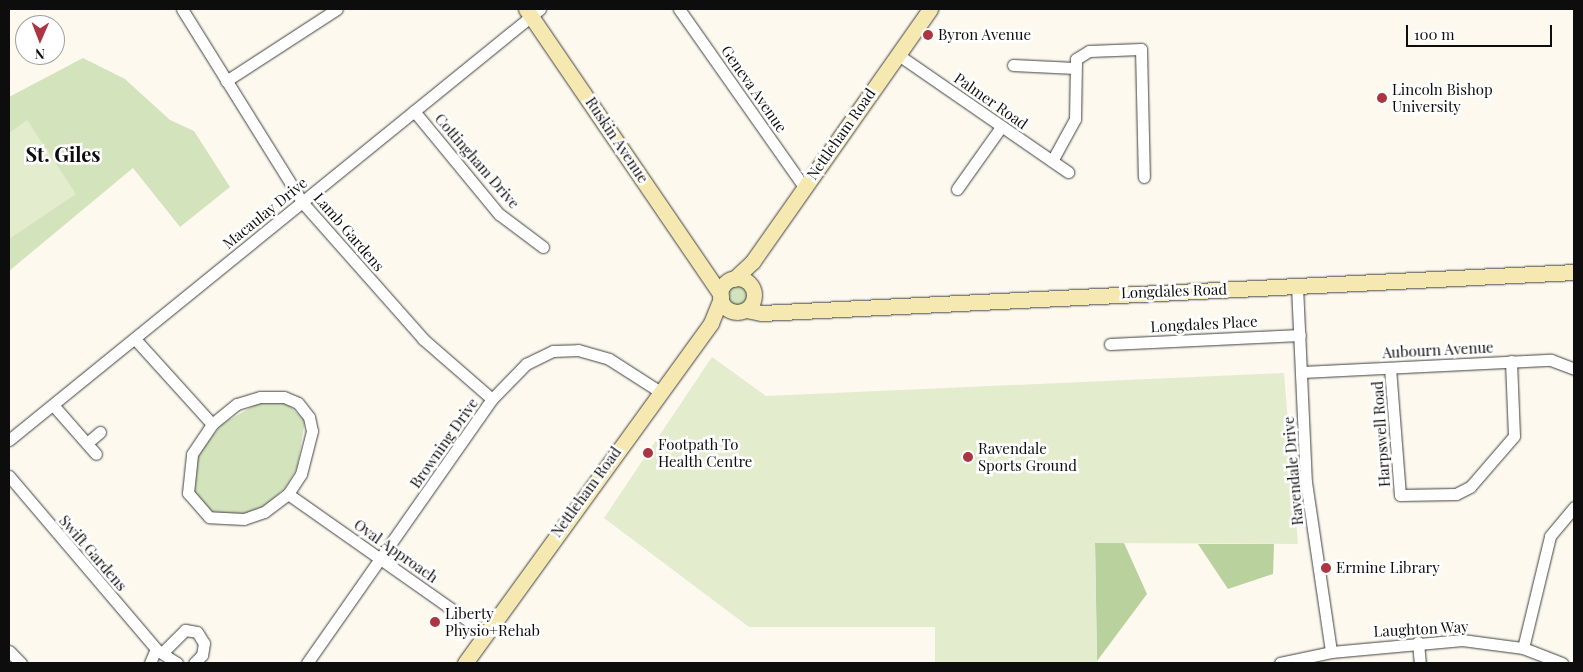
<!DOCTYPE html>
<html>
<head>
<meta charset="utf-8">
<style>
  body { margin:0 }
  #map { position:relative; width:1583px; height:672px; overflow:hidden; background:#fdf9ee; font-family:"Playfair Display",serif }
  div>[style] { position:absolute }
  .green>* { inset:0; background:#d3e3bc }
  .round { border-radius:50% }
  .forest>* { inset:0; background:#b9d29d }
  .pitch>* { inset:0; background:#e3eccd }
  .roads { filter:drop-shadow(0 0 1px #404040) drop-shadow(0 0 1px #404040) }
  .street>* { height:11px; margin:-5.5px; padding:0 5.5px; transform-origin:5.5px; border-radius:5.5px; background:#fff }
  .secondary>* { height:15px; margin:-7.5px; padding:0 7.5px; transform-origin:7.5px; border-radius:7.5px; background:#f5e9b1 }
  .secondary>.ring { margin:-7.5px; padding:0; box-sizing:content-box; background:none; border:15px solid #f5e9b1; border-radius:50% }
  .dots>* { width:14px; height:14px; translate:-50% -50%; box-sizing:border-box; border:2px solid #fff; border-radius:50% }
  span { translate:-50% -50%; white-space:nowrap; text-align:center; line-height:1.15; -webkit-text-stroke:5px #fff; paint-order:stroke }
  .poi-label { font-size:15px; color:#0d0d0d }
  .left { translate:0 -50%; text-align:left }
  .street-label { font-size:15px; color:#0d0d0d }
  .district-label { font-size:20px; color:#0d0d0d; font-weight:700 }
  .frame { position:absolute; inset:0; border:10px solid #0d0d0d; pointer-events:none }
  .north { position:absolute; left:15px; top:15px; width:50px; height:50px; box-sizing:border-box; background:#fff; border:1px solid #9e9e9e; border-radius:50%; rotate:181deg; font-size:14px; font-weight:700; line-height:20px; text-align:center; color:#0d0d0d }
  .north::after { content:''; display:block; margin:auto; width:18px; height:22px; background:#ac3543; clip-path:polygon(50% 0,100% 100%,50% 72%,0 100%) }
  .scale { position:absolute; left:1406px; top:25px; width:146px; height:22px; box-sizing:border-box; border:2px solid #0d0d0d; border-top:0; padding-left:6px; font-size:15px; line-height:18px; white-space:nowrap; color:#0d0d0d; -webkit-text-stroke:4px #fff; paint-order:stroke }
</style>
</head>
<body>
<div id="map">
  <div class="green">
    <i style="clip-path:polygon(83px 58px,125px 79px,170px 120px,194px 131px,230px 187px,180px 227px,133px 168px,9px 271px,9px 97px)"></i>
    <i class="round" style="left:726px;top:285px;width:22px;height:22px"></i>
    <i style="clip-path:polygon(262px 401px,286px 402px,305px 421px,297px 468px,285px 488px,261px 509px,244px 515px,212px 512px,193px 490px,197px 455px,222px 424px)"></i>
  </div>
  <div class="forest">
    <i style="clip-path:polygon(1095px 543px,1124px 543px,1147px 594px,1097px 661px)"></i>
    <i style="clip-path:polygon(1198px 544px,1274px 544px,1273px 574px,1228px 589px)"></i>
  </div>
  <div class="pitch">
    <i style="clip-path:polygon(27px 120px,76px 194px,9px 239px,9px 133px)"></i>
    <i style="clip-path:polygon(712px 357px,766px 396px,1284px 373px,1298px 544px,1095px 543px,1097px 663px,935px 663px,935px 627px,749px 627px,604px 518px)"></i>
  </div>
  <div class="roads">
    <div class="street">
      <i style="left:182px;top:9px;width:227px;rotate:58.1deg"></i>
      <i style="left:302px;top:202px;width:183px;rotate:48.5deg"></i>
      <i style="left:423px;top:339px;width:91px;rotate:41deg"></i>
      <i style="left:679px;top:9px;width:218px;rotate:54.9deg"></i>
      <i style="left:897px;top:54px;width:208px;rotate:34.6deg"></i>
      <i style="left:1013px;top:65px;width:62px;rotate:2.8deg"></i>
      <i style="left:226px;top:81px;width:132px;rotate:-33deg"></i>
      <i style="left:414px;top:111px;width:134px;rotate:50.5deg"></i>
      <i style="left:499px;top:214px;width:55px;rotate:36.9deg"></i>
      <i style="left:1052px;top:161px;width:48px;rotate:-61.3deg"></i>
      <i style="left:1075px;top:119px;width:60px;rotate:-89deg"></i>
      <i style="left:1076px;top:59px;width:15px;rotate:-32deg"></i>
      <i style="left:1089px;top:51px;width:52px;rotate:-2.2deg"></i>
      <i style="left:1141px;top:49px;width:128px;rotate:88.7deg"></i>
      <i style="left:957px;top:189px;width:76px;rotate:-54.6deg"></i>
      <i style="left:1297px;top:286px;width:196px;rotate:87.4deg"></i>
      <i style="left:1306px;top:482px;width:172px;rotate:81.6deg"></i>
      <i style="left:135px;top:339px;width:115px;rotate:47.8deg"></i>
      <i style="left:1110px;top:344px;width:190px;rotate:-2.7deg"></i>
      <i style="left:1390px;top:368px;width:127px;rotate:85.5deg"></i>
      <i style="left:1400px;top:495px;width:56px;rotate:-1deg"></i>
      <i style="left:1456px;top:494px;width:16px;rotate:-27deg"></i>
      <i style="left:1470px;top:487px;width:67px;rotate:-49.2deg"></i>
      <i style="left:1514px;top:436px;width:75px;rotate:-92.3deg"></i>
      <i style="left:1302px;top:372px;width:249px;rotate:-2.8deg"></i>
      <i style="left:1551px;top:360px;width:25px;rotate:21deg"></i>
      <i style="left:260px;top:397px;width:24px"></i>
      <i style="left:284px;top:397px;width:15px;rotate:23deg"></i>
      <i style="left:298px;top:403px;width:18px;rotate:52deg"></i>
      <i style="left:309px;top:417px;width:14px;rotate:78deg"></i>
      <i style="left:312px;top:431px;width:44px;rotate:104.3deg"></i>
      <i style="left:301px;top:474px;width:24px;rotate:123deg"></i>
      <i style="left:288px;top:494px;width:30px;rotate:143deg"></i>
      <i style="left:264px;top:512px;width:21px;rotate:161deg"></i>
      <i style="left:244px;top:519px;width:35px;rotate:-177deg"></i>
      <i style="left:209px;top:517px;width:32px;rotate:-131deg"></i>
      <i style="left:188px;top:493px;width:39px;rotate:-84deg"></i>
      <i style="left:192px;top:454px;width:36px;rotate:-56deg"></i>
      <i style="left:212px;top:424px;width:32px;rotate:-39deg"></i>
      <i style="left:237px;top:404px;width:24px;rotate:-17deg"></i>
      <i style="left:53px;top:405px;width:65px;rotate:48.7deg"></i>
      <i style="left:9px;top:440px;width:684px;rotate:-39.07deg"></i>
      <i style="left:87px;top:443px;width:17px;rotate:-40deg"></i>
      <i style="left:9px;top:476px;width:227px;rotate:49.6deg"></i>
      <i style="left:288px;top:494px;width:242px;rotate:35.1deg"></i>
      <i style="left:1418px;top:642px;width:21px;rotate:85deg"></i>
      <i style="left:1523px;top:648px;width:115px;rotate:-76.4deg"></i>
      <i style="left:1550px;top:536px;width:38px;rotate:-50deg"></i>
      <i style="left:157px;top:650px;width:24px;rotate:33deg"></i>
      <i style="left:9px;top:651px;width:17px;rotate:45deg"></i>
      <i style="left:164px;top:651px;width:30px;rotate:-45deg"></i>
      <i style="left:185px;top:630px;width:12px;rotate:9deg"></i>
      <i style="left:197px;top:632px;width:13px;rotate:58deg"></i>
      <i style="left:204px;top:643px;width:12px;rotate:99deg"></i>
      <i style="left:202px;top:655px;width:11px;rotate:135deg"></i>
      <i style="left:150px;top:663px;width:15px;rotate:-67deg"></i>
      <i style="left:307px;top:663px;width:322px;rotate:-55deg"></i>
      <i style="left:492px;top:399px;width:49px;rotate:-45.8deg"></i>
      <i style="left:526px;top:364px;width:30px;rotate:-26deg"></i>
      <i style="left:553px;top:351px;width:25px;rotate:-2deg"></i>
      <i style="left:578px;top:350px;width:32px;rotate:16deg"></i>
      <i style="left:609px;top:359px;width:59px;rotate:32.6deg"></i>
      <i style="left:1280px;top:663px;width:52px;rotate:-12.2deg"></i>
      <i style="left:1331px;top:652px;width:132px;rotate:-5.2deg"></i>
      <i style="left:1462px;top:640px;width:62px;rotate:7.5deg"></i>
      <i style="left:1523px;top:648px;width:42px;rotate:21deg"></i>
    </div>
    <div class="secondary">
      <i style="left:526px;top:9px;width:346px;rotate:55.7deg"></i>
      <i class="ring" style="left:720px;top:278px;width:19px;height:19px"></i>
      <i style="left:734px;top:279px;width:26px;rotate:-43deg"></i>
      <i style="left:753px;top:261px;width:308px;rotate:-54.9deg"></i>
      <i style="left:746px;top:310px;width:16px;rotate:11deg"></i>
      <i style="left:762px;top:313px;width:813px;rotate:-2.89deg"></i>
      <i style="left:465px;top:663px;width:420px;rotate:-54.1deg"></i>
      <i style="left:711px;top:323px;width:27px;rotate:-68deg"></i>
    </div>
  </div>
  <div class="dots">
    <i style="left:928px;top:35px;background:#ac3543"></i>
    <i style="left:1382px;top:98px;background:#ac3543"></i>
    <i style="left:648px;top:453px;background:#ac3543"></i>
    <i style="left:968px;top:457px;background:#ac3543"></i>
    <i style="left:1326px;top:568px;background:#ac3543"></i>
    <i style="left:435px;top:622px;background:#ac3543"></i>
  </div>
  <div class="poi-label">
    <span class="left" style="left:938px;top:35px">Byron Avenue</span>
    <span class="left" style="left:1392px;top:98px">Lincoln Bishop<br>University</span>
    <span class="left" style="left:658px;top:453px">Footpath To<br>Health Centre</span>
    <span class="left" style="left:978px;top:457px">Ravendale<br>Sports Ground</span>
    <span class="left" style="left:1336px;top:568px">Ermine Library</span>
    <span class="left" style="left:445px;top:622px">Liberty<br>Physio+Rehab</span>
  </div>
  <div class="street-label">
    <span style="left:754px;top:89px;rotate:55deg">Geneva Avenue</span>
    <span style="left:991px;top:101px;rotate:35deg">Palmer Road</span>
    <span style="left:841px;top:134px;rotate:-55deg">Nettleham Road</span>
    <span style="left:617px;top:140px;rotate:56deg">Ruskin Avenue</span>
    <span style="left:477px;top:161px;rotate:49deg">Cottingham Drive</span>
    <span style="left:265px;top:213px;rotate:-39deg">Macaulay Drive</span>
    <span style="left:349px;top:232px;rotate:49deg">Lamb Gardens</span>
    <span style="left:1174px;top:291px;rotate:-2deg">Longdales Road</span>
    <span style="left:1204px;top:324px;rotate:-3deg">Longdales Place</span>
    <span style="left:1438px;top:350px;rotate:-3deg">Aubourn Avenue</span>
    <span style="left:1381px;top:434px;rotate:-94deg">Harpswell Road</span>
    <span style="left:444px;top:443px;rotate:-55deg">Browning Drive</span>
    <span style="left:1293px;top:471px;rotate:-95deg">Ravendale Drive</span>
    <span style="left:586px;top:492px;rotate:-54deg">Nettleham Road</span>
    <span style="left:396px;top:551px;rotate:35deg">Oval Approach</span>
    <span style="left:93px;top:553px;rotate:49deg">Swift Gardens</span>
    <span style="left:1421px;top:629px;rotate:-3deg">Laughton Way</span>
  </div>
  <div class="district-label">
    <span style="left:63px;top:153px">St. Giles</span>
  </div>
  <div class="frame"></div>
  <div class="north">N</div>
  <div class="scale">100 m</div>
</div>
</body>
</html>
